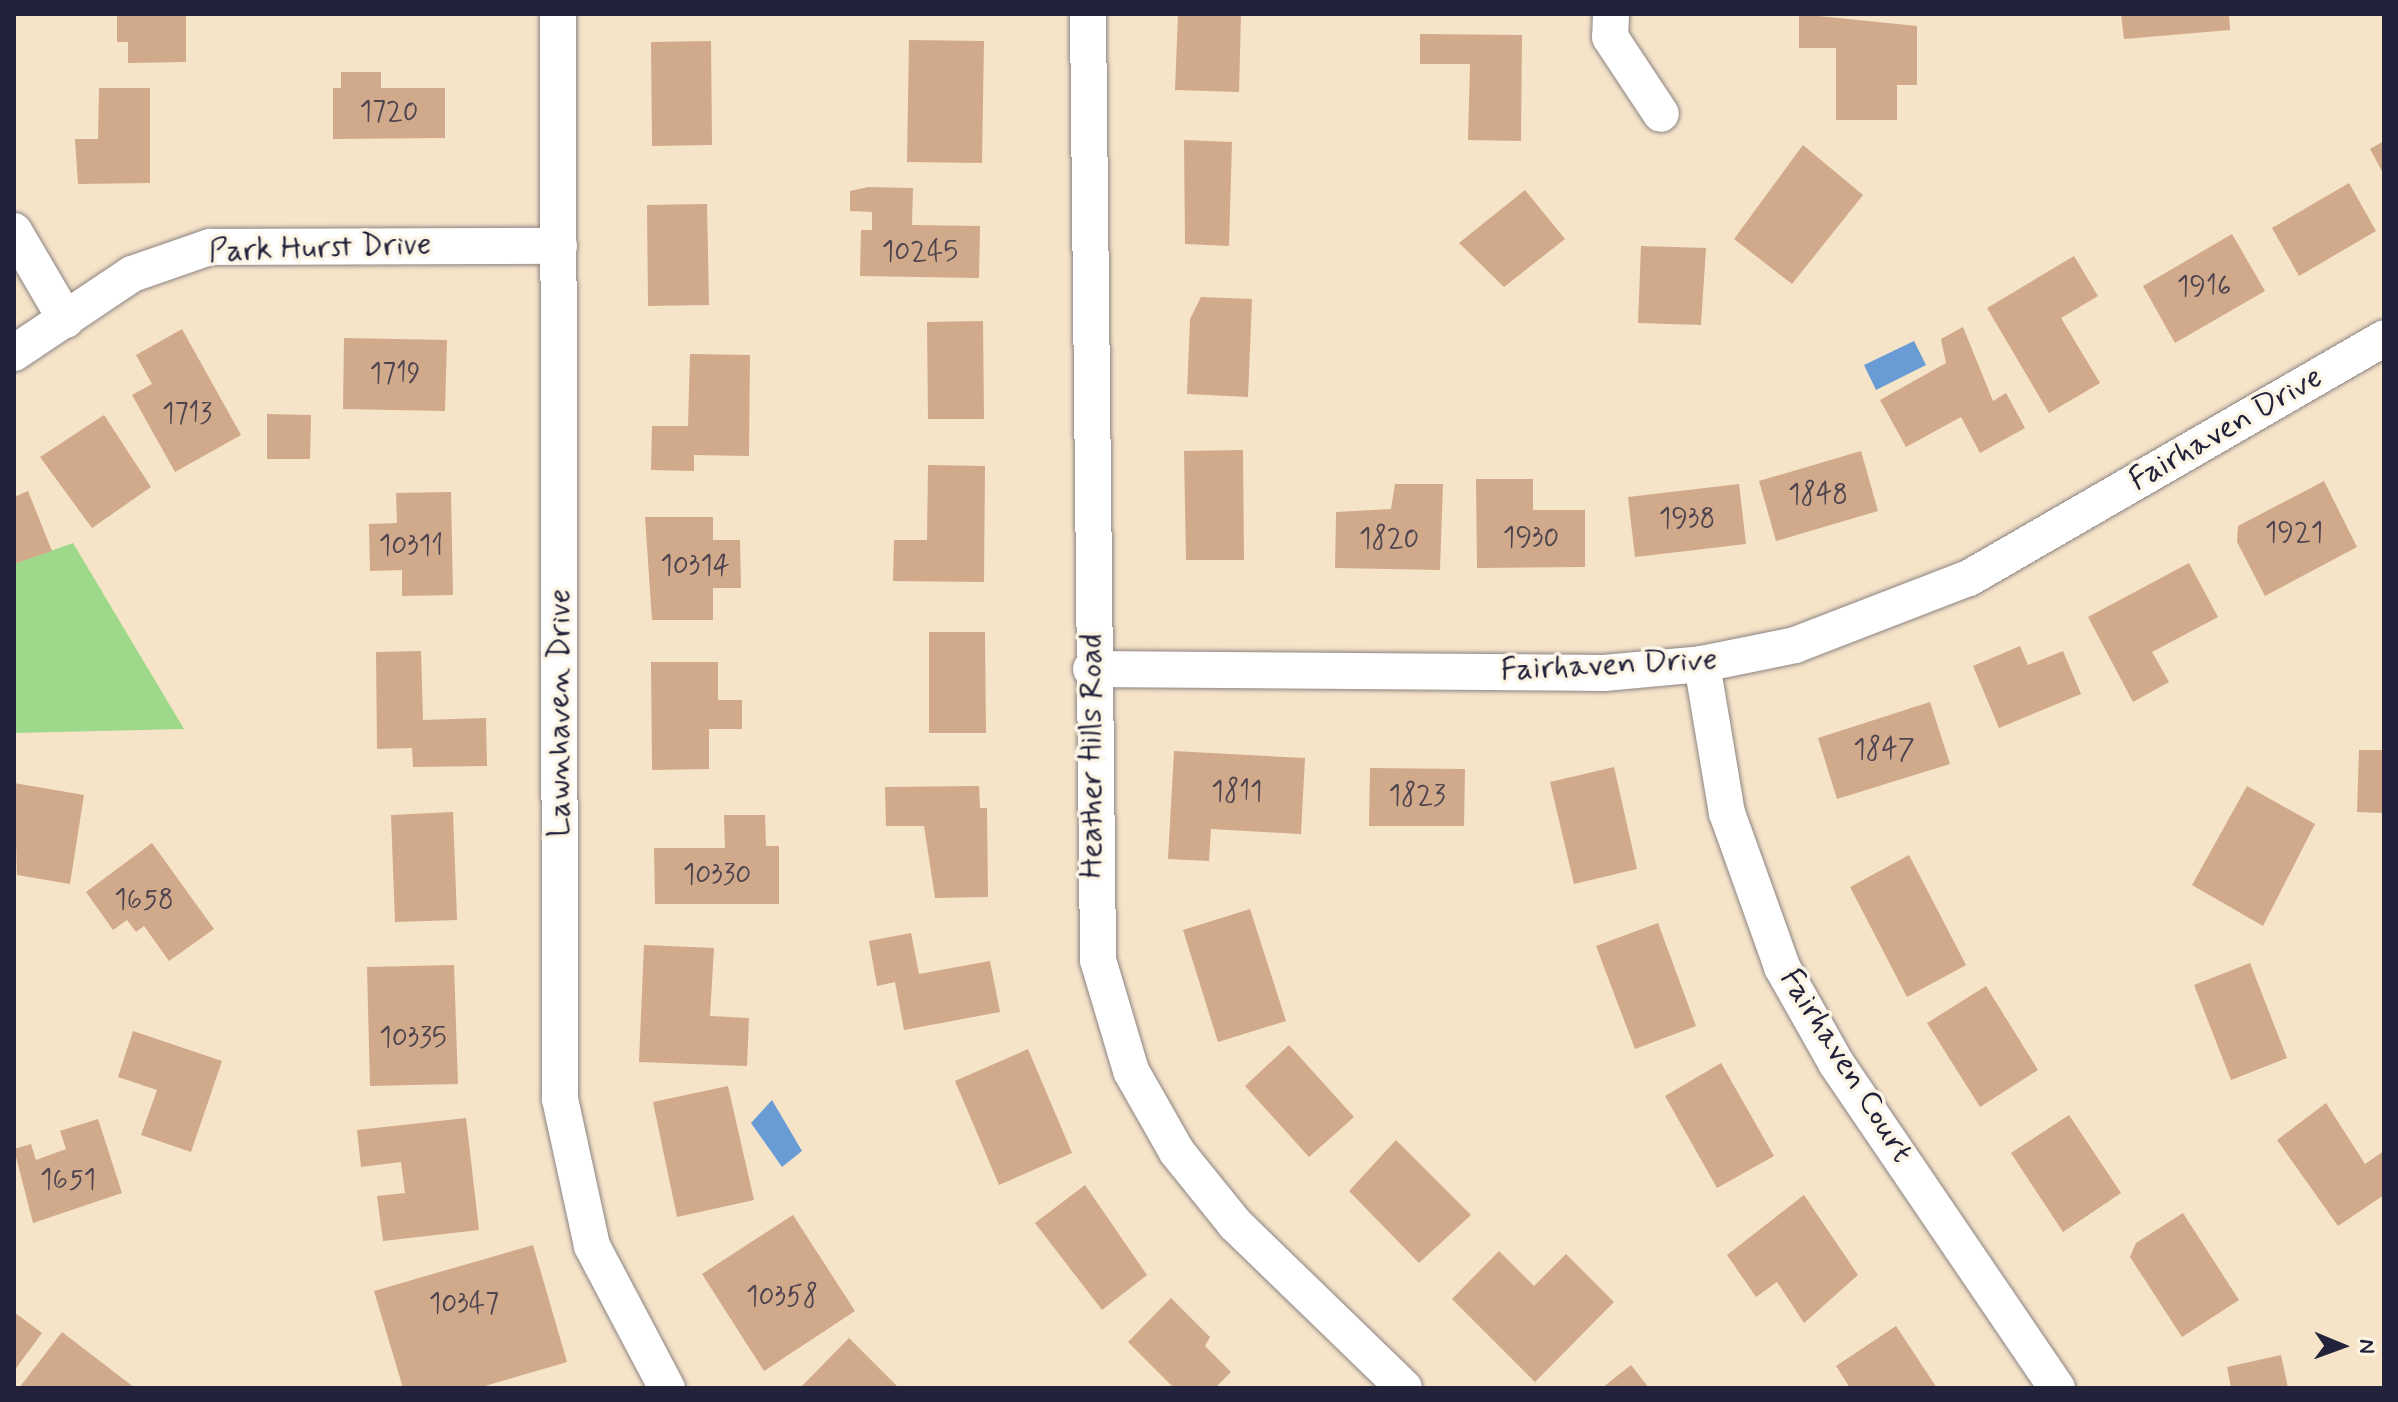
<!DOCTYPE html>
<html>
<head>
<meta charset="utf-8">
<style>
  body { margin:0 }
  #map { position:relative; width:2398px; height:1402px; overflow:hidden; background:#f6e4c9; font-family:Mynerve,sans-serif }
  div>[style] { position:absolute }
  .green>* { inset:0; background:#9ed88a }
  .water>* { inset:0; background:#699cd4 }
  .building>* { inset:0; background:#d1a98b }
  .roads { filter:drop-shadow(0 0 2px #8c8382) drop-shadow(0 0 2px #8c8382) }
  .minor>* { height:36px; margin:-18px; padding:0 18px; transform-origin:18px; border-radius:18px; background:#fff }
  span { translate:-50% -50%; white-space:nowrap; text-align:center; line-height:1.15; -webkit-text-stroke:7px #fcf5e5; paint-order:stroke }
  .number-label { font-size:28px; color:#4e444f }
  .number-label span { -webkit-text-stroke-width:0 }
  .street-label { font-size:32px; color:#22223b }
  .frame { position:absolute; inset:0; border:16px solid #22223b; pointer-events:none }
  .north { position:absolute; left:2302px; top:1306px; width:80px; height:80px; -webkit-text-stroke:6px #fcf5e5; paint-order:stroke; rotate:91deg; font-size:22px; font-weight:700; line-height:32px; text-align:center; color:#22223b }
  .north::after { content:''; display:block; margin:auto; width:28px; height:36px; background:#22223b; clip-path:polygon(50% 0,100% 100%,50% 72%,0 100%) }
</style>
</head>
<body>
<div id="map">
  <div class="green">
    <i style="clip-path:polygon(73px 543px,184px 729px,14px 733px,14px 564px)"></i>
  </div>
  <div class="water">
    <i style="clip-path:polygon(1914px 341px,1926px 365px,1876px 390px,1864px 365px)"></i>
    <i style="clip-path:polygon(772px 1100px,802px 1151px,782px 1167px,751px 1123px)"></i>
  </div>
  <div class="building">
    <i style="clip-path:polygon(117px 14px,186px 14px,186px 62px,128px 63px,128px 42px,117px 42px)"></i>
    <i style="clip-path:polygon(1178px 14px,1241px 14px,1239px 92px,1175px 90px)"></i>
    <i style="clip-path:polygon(1799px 14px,1917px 26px,1917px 85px,1897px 85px,1897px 120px,1836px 120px,1836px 48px,1799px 48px)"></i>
    <i style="clip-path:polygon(2121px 14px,2229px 14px,2230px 30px,2124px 39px)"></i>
    <i style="clip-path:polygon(1420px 34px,1522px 35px,1521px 141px,1468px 140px,1470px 64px,1420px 64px)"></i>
    <i style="clip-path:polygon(909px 40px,984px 41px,982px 163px,907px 162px)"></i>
    <i style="clip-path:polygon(711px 41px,712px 145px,652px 146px,651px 42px)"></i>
    <i style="clip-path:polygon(341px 72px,381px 72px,381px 88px,445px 88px,445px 138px,333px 139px,333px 88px,341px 88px)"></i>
    <i style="clip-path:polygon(99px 88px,150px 88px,150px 183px,78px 184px,75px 139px,98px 139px)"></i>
    <i style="clip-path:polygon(1184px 140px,1232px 142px,1229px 246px,1185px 244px)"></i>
    <i style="clip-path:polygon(2384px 141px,2384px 175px,2370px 149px)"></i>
    <i style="clip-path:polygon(1803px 145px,1863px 195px,1792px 284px,1734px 239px)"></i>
    <i style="clip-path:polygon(2349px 183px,2376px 231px,2299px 276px,2272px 228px)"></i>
    <i style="clip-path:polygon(868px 187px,913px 188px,912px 225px,980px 226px,979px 278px,860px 276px,861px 230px,872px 230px,872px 212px,850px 211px,850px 191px)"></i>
    <i style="clip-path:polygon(1525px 190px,1565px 239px,1504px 287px,1459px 243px)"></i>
    <i style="clip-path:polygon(707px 204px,709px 305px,648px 306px,647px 205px)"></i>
    <i style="clip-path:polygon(2232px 234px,2265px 291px,2175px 343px,2143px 286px)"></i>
    <i style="clip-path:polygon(1641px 246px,1706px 248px,1701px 325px,1638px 323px)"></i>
    <i style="clip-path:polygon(2074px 256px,2098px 296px,2061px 318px,2100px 383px,2049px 413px,1987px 308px)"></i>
    <i style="clip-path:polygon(1201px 297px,1252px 299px,1248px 397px,1187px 394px,1190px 319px)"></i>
    <i style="clip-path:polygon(983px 321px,984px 419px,928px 419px,927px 322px)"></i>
    <i style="clip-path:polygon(1963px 327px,1993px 401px,2006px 393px,2025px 428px,1980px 453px,1961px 417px,1906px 447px,1880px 400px,1946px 363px,1941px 339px)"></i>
    <i style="clip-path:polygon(182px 329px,241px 435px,175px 472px,132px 395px,152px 384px,136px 355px)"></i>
    <i style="clip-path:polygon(344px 338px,447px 340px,445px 411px,343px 409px)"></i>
    <i style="clip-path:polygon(690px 354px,750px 355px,749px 456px,694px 455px,694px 471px,651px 470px,652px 426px,688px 426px)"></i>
    <i style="clip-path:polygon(267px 414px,311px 415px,310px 459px,267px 459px)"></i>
    <i style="clip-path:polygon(104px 415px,151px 487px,92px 528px,40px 457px)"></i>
    <i style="clip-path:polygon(1243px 450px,1244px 560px,1186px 560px,1184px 451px)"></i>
    <i style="clip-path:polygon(1861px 451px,1878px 511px,1776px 541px,1759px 481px)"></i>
    <i style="clip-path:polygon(928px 465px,985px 466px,984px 582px,893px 581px,894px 540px,927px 540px)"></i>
    <i style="clip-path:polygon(1476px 479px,1533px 479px,1533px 510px,1585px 510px,1585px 567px,1477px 568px)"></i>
    <i style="clip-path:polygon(2324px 481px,2357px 547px,2265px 596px,2237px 542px,2238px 526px)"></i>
    <i style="clip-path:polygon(1395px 484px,1443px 484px,1440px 570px,1335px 568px,1336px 512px,1391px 509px)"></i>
    <i style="clip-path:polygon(1739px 484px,1746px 544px,1635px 557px,1628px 497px)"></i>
    <i style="clip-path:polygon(28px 491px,52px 551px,14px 564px,14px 497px)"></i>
    <i style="clip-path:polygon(451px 492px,453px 595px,402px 596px,402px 570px,370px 571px,369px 524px,397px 523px,396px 493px)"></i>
    <i style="clip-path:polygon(645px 517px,713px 517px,713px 540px,740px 540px,741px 588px,713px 588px,713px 620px,652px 620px)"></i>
    <i style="clip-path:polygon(2189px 563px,2218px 617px,2152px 652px,2169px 682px,2133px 702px,2088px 617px)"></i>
    <i style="clip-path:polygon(929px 632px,985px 632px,986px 733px,929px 733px)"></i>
    <i style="clip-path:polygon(2020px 646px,2028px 665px,2063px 651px,2081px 694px,1999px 728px,1973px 666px)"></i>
    <i style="clip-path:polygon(421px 651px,423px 720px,486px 718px,487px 766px,413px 767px,412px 748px,377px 749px,376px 652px)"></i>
    <i style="clip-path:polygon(651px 662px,718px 662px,718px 700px,742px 700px,742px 729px,709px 729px,709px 769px,652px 770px)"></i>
    <i style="clip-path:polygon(1930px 702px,1950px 764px,1837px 799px,1818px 738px)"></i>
    <i style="clip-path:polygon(2359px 750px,2384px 750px,2384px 813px,2357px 812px)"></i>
    <i style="clip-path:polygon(1174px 751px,1305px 758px,1301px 834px,1211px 829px,1209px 861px,1168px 859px)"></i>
    <i style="clip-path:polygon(1614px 767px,1637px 869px,1574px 884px,1550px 782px)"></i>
    <i style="clip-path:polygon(1370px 768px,1465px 769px,1464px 826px,1369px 826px)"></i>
    <i style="clip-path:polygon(14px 783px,84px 795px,70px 884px,17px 875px)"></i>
    <i style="clip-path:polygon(979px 786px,980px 808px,987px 808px,988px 897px,935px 898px,924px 826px,886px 826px,885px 787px)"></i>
    <i style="clip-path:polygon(2247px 786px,2315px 824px,2263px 926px,2192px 885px)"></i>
    <i style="clip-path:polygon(453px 812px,457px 920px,395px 922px,391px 815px)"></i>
    <i style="clip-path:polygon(724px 815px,765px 815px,766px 846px,779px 846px,779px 904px,655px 904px,654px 848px,725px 848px)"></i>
    <i style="clip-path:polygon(152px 843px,214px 929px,169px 961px,144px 926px,136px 932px,127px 920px,113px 930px,86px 892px)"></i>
    <i style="clip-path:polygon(1909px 855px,1966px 965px,1907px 997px,1850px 887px)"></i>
    <i style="clip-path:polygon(1250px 909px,1286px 1021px,1218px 1042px,1183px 930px)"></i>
    <i style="clip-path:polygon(1658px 923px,1696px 1026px,1635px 1049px,1596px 946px)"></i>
    <i style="clip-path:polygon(911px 933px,919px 974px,990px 961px,1000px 1012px,904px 1030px,895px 982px,877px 986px,869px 941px)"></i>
    <i style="clip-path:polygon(644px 945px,714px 948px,710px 1016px,749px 1018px,747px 1066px,639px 1062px)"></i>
    <i style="clip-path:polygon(2250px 963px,2287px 1058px,2231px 1080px,2194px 985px)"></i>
    <i style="clip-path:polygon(454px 965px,458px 1084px,370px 1086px,367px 967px)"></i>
    <i style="clip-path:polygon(1986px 986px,2038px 1070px,1980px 1107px,1927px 1023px)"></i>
    <i style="clip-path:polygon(133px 1031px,222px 1061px,191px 1152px,141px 1135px,157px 1090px,118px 1077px)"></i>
    <i style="clip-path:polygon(1289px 1045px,1354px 1117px,1309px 1157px,1245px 1086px)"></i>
    <i style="clip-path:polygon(1028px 1049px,1072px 1153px,999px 1185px,955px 1081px)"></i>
    <i style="clip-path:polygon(1721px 1063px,1774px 1156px,1717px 1188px,1665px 1096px)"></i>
    <i style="clip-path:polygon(728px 1086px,754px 1200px,677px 1217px,653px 1102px)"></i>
    <i style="clip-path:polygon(2326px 1103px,2365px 1164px,2384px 1151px,2384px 1195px,2338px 1226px,2277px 1140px)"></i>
    <i style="clip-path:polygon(2069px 1115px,2121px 1193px,2063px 1232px,2011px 1153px)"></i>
    <i style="clip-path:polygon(466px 1118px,479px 1230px,383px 1241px,377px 1196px,405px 1193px,401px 1162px,361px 1167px,357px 1130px)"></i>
    <i style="clip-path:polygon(98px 1119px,122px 1193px,33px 1223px,14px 1149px,31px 1144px,36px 1160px,66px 1149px,60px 1131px)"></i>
    <i style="clip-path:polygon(1396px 1140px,1471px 1215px,1419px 1263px,1349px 1191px)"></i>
    <i style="clip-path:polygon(1085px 1185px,1147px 1275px,1102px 1310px,1035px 1223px)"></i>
    <i style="clip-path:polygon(1804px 1195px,1858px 1275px,1804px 1323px,1777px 1282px,1756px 1297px,1727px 1255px)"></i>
    <i style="clip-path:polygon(2183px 1213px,2239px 1300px,2182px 1337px,2130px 1257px,2136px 1243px)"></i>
    <i style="clip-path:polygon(793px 1215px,855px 1311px,764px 1371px,702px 1274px)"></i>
    <i style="clip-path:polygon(533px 1245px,567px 1362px,478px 1388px,403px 1388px,374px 1291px)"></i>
    <i style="clip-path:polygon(1499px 1251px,1534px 1286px,1566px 1254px,1614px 1302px,1535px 1382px,1452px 1299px)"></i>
    <i style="clip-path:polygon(1171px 1298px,1210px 1337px,1205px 1346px,1231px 1372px,1215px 1388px,1174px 1388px,1128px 1342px)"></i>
    <i style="clip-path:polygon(14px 1312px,42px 1333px,14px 1371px)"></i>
    <i style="clip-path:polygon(1896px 1326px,1937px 1388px,1850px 1388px,1836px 1366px)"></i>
    <i style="clip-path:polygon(62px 1332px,135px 1388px,19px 1388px)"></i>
    <i style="clip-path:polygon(849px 1338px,899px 1388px,800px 1388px)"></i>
    <i style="clip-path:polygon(2281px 1355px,2288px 1388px,2231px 1388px,2227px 1367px)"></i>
    <i style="clip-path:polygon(1631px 1365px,1649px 1388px,1602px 1388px)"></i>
  </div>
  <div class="roads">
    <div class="minor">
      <i style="left:558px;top:14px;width:1085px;rotate:89.89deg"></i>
      <i style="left:560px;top:1099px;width:150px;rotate:77.7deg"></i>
      <i style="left:592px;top:1246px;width:161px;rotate:62.2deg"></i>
      <i style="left:1088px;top:14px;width:946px;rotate:89.39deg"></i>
      <i style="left:1098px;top:960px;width:116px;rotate:73.4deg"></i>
      <i style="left:1131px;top:1071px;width:93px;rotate:60.4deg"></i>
      <i style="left:1177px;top:1152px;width:92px;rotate:51.1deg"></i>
      <i style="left:1235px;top:1224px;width:235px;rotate:44.1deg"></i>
      <i style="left:1611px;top:14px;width:23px;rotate:92deg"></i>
      <i style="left:1610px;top:37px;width:92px;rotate:56.5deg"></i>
      <i style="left:14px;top:231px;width:103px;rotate:59.7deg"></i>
      <i style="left:14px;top:353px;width:142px;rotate:-33.8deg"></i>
      <i style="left:132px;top:274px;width:83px;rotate:-19.1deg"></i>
      <i style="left:210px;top:247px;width:349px;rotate:-0.2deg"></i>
      <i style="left:1702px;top:664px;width:151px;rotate:80.5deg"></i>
      <i style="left:1727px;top:813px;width:164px;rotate:70.3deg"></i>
      <i style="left:1782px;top:967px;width:110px;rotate:60.6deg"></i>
      <i style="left:1836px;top:1063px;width:393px;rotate:55.8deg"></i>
      <i style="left:1091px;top:669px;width:513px;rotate:0.45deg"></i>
      <i style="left:1604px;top:673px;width:98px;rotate:-5.2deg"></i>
      <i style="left:1702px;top:664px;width:95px;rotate:-11.5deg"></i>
      <i style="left:1795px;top:645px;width:186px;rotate:-21.1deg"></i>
      <i style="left:1969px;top:578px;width:479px;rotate:-30deg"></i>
    </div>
  </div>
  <div class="number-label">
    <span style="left:389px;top:113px">1720</span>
    <span style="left:920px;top:253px">10245</span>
    <span style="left:2204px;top:288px">1916</span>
    <span style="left:395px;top:375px">1719</span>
    <span style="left:187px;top:415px">1713</span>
    <span style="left:1818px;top:496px">1848</span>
    <span style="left:1687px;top:520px">1938</span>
    <span style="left:2294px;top:534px">1921</span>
    <span style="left:1531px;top:539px">1930</span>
    <span style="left:1389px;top:540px">1820</span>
    <span style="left:411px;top:547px">10311</span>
    <span style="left:695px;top:567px">10314</span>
    <span style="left:1884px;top:751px">1847</span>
    <span style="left:1237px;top:793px">1811</span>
    <span style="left:1417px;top:797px">1823</span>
    <span style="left:717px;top:876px">10330</span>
    <span style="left:144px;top:901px">1658</span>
    <span style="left:413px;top:1039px">10335</span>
    <span style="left:68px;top:1181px">1651</span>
    <span style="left:782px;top:1298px">10358</span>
    <span style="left:464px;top:1305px">10347</span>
  </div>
  <div class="street-label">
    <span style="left:320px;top:248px;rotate:-2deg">Park Hurst Drive</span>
    <span style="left:2226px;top:429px;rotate:-30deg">Fairhaven Drive</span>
    <span style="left:1609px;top:665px;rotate:-3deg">Fairhaven Drive</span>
    <span style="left:560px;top:713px;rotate:-90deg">Lawnhaven Drive</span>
    <span style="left:1092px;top:756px;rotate:-90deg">Heather Hills Road</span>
    <span style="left:1846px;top:1066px;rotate:58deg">Fairhaven Court</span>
  </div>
  <div class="frame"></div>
  <div class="north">N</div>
</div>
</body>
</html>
